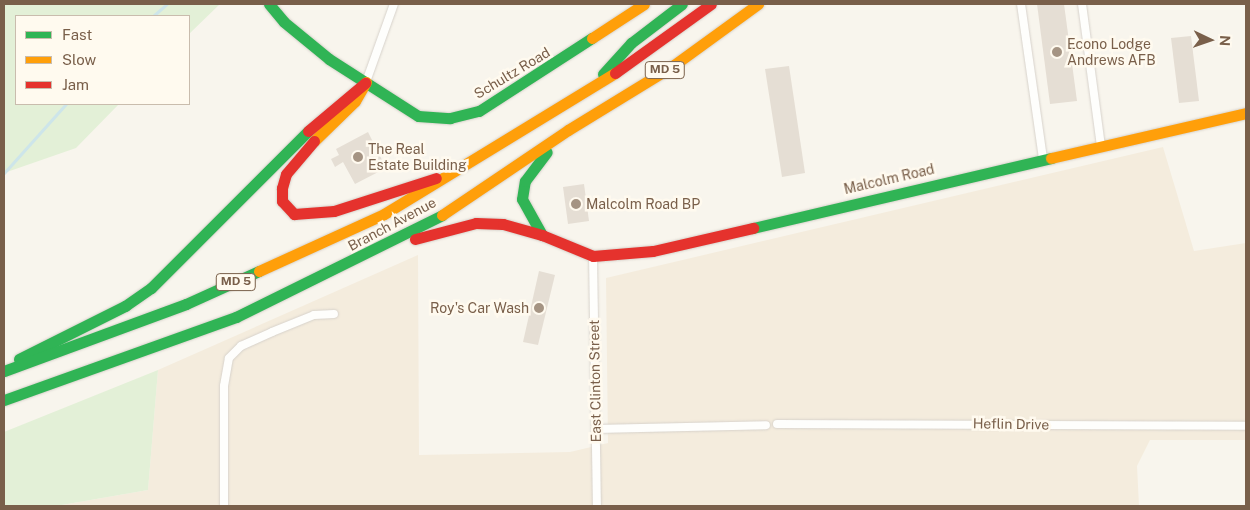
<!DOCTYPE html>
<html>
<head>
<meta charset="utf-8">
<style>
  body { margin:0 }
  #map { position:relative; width:1250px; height:510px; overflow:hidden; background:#f8f5ed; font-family:"Public Sans",sans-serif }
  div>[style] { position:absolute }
  .residential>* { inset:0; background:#f4ecdd }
  .green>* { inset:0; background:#e3f0d7 }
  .stream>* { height:3px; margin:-1.5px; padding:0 1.5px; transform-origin:1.5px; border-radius:1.5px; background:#cde5ea }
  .building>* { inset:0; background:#e5ded4 }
  .roads { filter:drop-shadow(0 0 1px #d7d2cb) drop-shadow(0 0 1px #d7d2cb) }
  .street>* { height:8px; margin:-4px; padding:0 4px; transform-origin:4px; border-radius:4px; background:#fefefc }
  .fast>* { height:11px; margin:-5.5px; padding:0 5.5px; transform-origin:5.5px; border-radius:5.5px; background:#30b455 }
  .slow>* { height:11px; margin:-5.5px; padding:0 5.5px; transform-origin:5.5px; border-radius:5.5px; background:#ff9f0a }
  .jam>* { height:11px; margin:-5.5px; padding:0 5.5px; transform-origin:5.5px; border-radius:5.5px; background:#e5322d }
  .dots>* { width:14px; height:14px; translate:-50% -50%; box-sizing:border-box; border:2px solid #fffaef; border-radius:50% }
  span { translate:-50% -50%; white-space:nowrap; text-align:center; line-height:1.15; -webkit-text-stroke:5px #fffaef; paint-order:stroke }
  .shield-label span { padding:1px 4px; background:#fffaef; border:1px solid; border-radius:4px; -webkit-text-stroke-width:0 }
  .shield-label { font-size:12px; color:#795f4a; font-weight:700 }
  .poi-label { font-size:14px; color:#795f4a }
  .left { translate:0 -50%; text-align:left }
  .right { translate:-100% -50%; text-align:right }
  .street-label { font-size:14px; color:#795f4a }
  .frame { position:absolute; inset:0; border:5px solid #795f4a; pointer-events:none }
  .legend { position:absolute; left:15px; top:15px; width:175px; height:90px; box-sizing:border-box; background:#fffaef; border:1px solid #c9bcad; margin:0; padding:6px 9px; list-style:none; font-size:15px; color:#795f4a }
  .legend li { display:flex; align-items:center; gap:10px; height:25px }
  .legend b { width:25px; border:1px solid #c9bcad }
  .north { position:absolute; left:1185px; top:15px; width:50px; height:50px; -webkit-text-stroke:4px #fffaef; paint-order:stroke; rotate:93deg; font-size:14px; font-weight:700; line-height:20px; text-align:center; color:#795f4a }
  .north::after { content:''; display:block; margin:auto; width:18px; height:22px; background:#795f4a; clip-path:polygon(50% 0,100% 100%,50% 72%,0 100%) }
</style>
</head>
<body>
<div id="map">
  <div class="residential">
    <i style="clip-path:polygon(1163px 147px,1194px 251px,1246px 243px,1246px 440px,1150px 440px,1137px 466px,1139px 506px,56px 506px,148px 490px,158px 370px,418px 255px,419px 455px,570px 452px,608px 443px,606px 278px)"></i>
  </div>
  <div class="green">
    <i style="clip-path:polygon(4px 4px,220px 4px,189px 34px,189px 16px,16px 16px,16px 104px,119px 104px,76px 148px,4px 173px)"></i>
    <i style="clip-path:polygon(158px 370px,148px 490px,56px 506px,4px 506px,4px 432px)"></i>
  </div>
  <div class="stream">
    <i style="left:153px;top:16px;width:18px;rotate:-41deg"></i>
    <i style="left:4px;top:173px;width:93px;rotate:-48.1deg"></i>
  </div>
  <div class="building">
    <i style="clip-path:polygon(1037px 4px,1064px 4px,1077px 101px,1050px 104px)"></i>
    <i style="clip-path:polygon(1191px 36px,1199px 101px,1179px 103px,1171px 38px)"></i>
    <i style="clip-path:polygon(789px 66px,805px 173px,782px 177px,765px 69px)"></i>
    <i style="clip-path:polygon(368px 132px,386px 168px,355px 184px,343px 162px,335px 167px,331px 159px,339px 155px,336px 149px)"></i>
    <i style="clip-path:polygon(584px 184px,589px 221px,568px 224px,563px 187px)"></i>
    <i style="clip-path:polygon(539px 271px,555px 275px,538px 345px,523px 342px)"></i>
  </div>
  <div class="roads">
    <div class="street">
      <i style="left:1021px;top:4px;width:157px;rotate:81.9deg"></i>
      <i style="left:1082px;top:4px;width:143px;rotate:82.4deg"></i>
      <i style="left:366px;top:82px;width:83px;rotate:-70.3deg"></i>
      <i style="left:593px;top:256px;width:250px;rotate:89.1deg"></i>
      <i style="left:777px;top:424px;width:469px;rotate:0.2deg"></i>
      <i style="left:596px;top:429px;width:170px;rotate:-1.3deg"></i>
      <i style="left:224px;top:506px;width:120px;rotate:-90deg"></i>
      <i style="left:224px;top:386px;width:28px;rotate:-80deg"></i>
      <i style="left:229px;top:358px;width:17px;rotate:-45deg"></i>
      <i style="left:241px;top:346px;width:34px;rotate:-24deg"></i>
      <i style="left:272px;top:332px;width:45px;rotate:-22deg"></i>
      <i style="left:314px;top:315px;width:20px;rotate:-3deg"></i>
    </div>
    <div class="fast">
      <i style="left:269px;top:4px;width:23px;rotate:50deg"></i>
      <i style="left:284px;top:22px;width:58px;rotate:39.4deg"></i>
      <i style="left:329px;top:59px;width:106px;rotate:32.6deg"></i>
      <i style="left:418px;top:116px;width:32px;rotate:4deg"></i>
      <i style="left:450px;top:118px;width:30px;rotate:-14deg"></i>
      <i style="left:479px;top:111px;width:135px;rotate:-32.9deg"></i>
      <i style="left:603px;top:74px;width:42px;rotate:-47.9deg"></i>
      <i style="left:631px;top:43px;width:64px;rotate:-37.4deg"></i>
      <i style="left:753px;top:228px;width:306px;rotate:-13.2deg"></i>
      <i style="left:542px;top:235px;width:41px;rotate:-119.1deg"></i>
      <i style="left:522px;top:199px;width:18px;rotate:-81deg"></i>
      <i style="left:525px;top:181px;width:36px;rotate:-53deg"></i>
      <i style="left:19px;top:359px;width:119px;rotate:-26.6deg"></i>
      <i style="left:125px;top:306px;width:32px;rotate:-35deg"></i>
      <i style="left:151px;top:288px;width:222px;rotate:-45deg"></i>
      <i style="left:4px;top:371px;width:194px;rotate:-20.2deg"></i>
      <i style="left:186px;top:304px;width:80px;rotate:-24.3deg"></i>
      <i style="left:4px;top:400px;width:246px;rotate:-19.7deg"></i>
      <i style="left:236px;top:317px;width:230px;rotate:-26.3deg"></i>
    </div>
    <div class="slow">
      <i style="left:592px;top:38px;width:62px;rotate:-33.2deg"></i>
      <i style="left:314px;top:141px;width:57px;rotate:-44.3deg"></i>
      <i style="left:355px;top:101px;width:22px;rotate:-60deg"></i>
      <i style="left:1051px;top:158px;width:200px;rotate:-13deg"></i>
      <i style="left:442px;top:215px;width:152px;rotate:-34deg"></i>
      <i style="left:568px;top:130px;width:124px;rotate:-31.5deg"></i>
      <i style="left:674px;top:65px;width:104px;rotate:-36deg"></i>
      <i style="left:259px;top:271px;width:137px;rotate:-24.5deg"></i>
      <i style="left:384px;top:214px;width:271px;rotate:-31.4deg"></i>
    </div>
    <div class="jam">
      <i style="left:615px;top:73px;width:118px;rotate:-35.7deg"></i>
      <i style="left:308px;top:131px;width:75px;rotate:-40.1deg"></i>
      <i style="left:314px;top:141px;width:43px;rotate:130.3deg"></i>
      <i style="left:286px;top:174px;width:15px;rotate:106deg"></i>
      <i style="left:282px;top:188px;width:13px;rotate:90deg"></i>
      <i style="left:282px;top:201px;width:18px;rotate:47deg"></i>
      <i style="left:294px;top:214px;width:40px;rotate:-4.3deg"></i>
      <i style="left:334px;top:211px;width:107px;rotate:-17.9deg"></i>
      <i style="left:542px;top:235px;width:55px;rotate:22.4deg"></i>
      <i style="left:593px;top:256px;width:60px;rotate:-4.8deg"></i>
      <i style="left:653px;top:251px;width:103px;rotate:-13deg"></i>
      <i style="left:415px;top:239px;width:63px;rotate:-14.7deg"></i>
      <i style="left:476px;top:223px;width:27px;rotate:2deg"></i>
      <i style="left:503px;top:224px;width:41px;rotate:15.8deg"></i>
    </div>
  </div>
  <div class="dots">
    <i style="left:1057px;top:52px;background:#a59483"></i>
    <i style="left:358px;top:157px;background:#a59483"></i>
    <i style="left:576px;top:204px;background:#a59483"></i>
    <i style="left:539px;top:308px;background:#a59483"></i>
  </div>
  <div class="shield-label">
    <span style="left:665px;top:70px">MD 5</span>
    <span style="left:236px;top:282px">MD 5</span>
  </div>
  <div class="poi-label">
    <span class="left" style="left:1067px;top:52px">Econo Lodge<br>Andrews AFB</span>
    <span class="left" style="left:368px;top:157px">The Real<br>Estate Building</span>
    <span class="left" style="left:586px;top:204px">Malcolm Road BP</span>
    <span class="right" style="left:529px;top:308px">Roy's Car Wash</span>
  </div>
  <div class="street-label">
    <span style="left:512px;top:73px;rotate:-31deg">Schultz Road</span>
    <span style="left:889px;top:179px;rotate:-13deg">Malcolm Road</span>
    <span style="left:392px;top:224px;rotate:-28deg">Branch Avenue</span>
    <span style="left:595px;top:381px;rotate:-91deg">East Clinton Street</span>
    <span style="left:1011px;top:424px;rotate:1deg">Heflin Drive</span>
  </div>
  <div class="frame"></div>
  <ul class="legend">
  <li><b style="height:6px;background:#30b455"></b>Fast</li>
  <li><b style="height:6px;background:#ff9f0a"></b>Slow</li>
  <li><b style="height:6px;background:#e5322d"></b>Jam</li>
  </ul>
  <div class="north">N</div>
</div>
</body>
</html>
